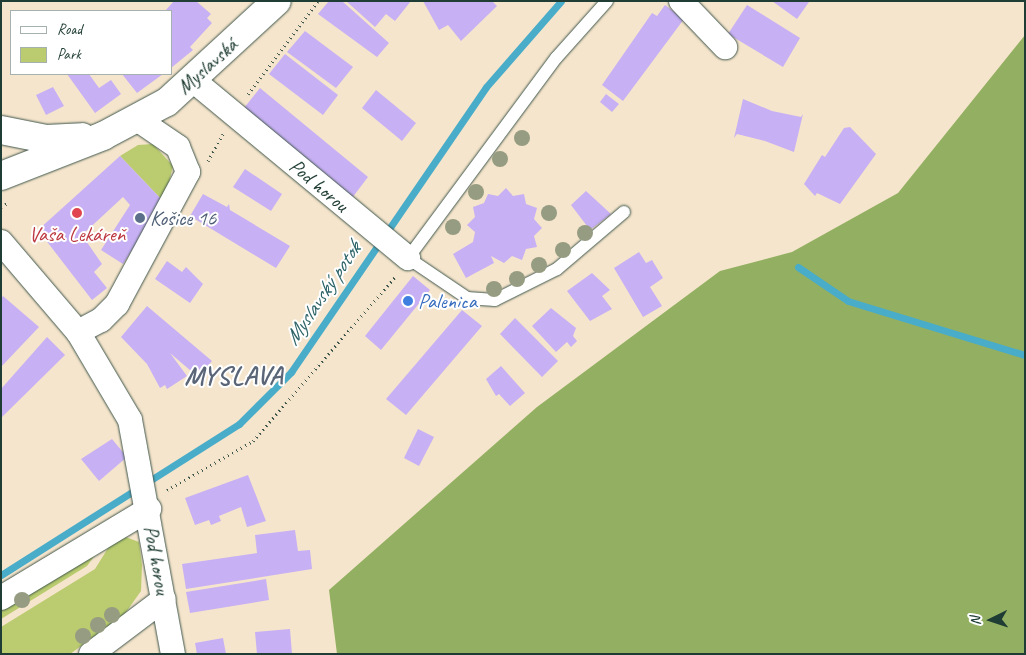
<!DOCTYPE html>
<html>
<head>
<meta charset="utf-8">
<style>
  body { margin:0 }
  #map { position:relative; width:1026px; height:655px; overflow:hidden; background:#f5e5cc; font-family:Caveat,sans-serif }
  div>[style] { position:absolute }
  .green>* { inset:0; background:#bacc6f }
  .forest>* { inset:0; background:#93b062 }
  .stream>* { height:7px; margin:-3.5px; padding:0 3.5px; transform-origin:3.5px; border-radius:3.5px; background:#49acc9 }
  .building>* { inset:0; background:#c8b0f4 }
  .path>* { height:3px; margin-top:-1.5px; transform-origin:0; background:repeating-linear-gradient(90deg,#3f564b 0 1px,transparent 0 5px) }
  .roads { filter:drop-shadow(0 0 1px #3f564b) drop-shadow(0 0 1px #3f564b) }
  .service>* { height:12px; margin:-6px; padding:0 6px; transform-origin:6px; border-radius:6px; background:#fff }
  .minor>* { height:24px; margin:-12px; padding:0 12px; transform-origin:12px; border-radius:12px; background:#fff }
  .tertiary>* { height:28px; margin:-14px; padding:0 14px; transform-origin:14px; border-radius:14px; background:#fff }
  .trees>* { width:16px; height:16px; margin:-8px; border-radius:50%; background:#959c81 }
  .dots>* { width:14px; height:14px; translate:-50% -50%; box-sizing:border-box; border:2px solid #fff; border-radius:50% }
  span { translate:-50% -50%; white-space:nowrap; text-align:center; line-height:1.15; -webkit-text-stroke:4px #fff; paint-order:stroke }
  .street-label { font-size:21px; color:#1f3d34 }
  .service-label { font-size:21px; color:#4e5e75 }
  .left { translate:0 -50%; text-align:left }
  .health-label { font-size:21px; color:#be3a42 }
  .shop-label { font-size:21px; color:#366cbe }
  .water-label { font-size:22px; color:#2e6468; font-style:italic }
  .district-label { font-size:26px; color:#5a6577; font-weight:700; letter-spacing:1px }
  .frame { position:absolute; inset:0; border:2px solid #1f3d34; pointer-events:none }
  .legend { position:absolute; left:10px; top:10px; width:162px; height:65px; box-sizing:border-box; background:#fff; border:1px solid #a5b1ae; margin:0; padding:6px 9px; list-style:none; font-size:15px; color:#1f3d34 }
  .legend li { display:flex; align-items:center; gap:10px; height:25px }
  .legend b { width:25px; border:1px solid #a5b1ae }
  .north { position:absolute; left:966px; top:595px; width:50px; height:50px; -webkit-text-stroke:4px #fff; paint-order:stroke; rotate:266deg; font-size:14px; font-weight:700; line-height:20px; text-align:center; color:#1f3d34 }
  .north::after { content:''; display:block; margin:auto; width:18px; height:22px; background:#1f3d34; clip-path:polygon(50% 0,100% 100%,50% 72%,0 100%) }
</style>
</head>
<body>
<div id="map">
  <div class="green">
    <i style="clip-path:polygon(153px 144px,173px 166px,164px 202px,120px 156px,138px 145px)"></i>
    <i style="clip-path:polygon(123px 536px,139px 542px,142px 565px,141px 591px,124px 615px,70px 654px,1px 654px,1px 627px,95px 569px,113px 540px)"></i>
    <i style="clip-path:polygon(101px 547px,87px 566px,1px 619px,1px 609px)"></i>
  </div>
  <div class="forest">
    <i style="clip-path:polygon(1025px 35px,1025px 654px,337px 654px,329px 590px,537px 407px,720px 271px,792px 252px,898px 193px)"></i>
  </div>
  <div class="stream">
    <i style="left:798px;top:267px;width:60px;rotate:34.2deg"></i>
    <i style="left:848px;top:301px;width:185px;rotate:17deg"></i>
    <i style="left:1px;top:575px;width:282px;rotate:-32.4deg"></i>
    <i style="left:239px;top:424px;width:74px;rotate:-45deg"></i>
    <i style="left:291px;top:372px;width:345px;rotate:-55.6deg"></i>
    <i style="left:486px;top:87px;width:114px;rotate:-48.9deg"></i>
  </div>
  <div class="building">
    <i style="clip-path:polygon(174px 1px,196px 1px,211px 14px,207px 18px,212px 23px,190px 47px,193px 50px,171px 68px,171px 11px,165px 11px)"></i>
    <i style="clip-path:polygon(329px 1px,342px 1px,389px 43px,377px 57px,318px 14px)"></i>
    <i style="clip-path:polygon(346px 1px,411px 1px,395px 21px,386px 14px,375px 27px)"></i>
    <i style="clip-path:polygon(423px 1px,492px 1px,497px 6px,461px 41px,448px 25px,439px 30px)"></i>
    <i style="clip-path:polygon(772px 1px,808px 1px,809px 2px,797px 19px)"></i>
    <i style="clip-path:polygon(665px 5px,684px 19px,623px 101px,602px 85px,652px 13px,657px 16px)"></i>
    <i style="clip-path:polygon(747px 5px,800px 38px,783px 67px,728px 34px)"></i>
    <i style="clip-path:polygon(305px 31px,353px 67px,336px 88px,287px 52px)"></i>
    <i style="clip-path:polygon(285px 54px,338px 95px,323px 115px,269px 74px)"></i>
    <i style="clip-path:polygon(67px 74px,89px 74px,99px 88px,111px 80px,121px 94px,95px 113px)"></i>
    <i style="clip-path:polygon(122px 74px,163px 74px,137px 93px)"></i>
    <i style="clip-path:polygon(53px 87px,64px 106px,46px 115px,36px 95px)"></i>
    <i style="clip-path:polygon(260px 88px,368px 177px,352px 198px,244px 108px)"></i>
    <i style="clip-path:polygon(376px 90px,416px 123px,402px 141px,362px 108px)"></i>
    <i style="clip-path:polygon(606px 94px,619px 104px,612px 112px,600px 102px)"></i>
    <i style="clip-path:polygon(743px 99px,772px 111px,801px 117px,803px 114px,794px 152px,765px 141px,737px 134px,734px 138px)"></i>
    <i style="clip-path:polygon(850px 127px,876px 154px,840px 204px,817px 193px,815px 196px,804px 184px,822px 155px,825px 157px,844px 128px)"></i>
    <i style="clip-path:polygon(120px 156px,164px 202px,123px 264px,101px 250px,130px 205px,123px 197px,82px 235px,102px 264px,94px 272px,107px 288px,92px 300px,38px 230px)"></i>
    <i style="clip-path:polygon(245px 169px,282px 194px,271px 211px,233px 187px)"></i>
    <i style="clip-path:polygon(506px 188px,513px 196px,524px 194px,526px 204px,537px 208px,534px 219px,542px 228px,534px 236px,537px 247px,526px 249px,522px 260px,512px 256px,504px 263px,491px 256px,494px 263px,466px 278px,453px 254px,473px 242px,475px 232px,467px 225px,475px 217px,473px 207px,484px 203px,488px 194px,498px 196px)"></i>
    <i style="clip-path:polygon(586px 191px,611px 214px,590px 230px,571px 205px)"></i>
    <i style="clip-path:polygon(203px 194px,227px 207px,229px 204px,230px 210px,290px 246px,276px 268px,190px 216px)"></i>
    <i style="clip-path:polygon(639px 252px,646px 263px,652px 260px,663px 278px,650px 287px,662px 306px,643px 317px,614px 268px)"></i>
    <i style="clip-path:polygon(167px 261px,182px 272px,186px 267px,203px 284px,190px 303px,155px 279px)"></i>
    <i style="clip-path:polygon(592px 273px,610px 290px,602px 296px,612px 309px,590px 321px,567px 291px)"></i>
    <i style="clip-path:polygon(413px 276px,430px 290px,381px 350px,365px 336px)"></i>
    <i style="clip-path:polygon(3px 296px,39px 327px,1px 367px,1px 299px)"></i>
    <i style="clip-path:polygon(147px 306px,212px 361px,198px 377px,170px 353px,187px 376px,167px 389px,165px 385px,160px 388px,147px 364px,121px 337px)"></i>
    <i style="clip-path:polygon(551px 308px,576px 328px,573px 336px,577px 341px,571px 347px,567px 342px,556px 352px,532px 326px)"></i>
    <i style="clip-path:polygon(462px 310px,482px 326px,406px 415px,386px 399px)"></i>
    <i style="clip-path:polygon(515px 318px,558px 361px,542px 377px,500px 334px)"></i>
    <i style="clip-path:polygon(47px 337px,65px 355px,1px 418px,1px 389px)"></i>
    <i style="clip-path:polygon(501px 366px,525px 393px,510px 406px,499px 394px,496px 396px,486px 379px)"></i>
    <i style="clip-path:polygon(418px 429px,434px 437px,419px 466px,404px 458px)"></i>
    <i style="clip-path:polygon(112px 439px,127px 457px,99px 481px,81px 459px)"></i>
    <i style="clip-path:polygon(248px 475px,266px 521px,247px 527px,241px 507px,219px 516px,221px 521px,211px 525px,209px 520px,195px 525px,185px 498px)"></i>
    <i style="clip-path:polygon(295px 530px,298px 551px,310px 550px,312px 569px,186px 589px,182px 564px,257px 553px,255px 535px)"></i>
    <i style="clip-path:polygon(266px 579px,269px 600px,190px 613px,186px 592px)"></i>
    <i style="clip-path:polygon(290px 629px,292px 654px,257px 654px,255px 632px)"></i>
    <i style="clip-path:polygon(223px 638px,226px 654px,197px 654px,195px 643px)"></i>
  </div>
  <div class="path">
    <i style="left:248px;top:94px;width:116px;rotate:-53deg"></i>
    <i style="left:208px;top:161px;width:31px;rotate:-61deg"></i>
    <i style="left:1px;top:207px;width:9px;rotate:-32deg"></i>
    <i style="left:167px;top:490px;width:99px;rotate:-29.7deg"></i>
    <i style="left:253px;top:441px;width:217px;rotate:-49.1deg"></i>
  </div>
  <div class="roads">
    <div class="service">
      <i style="left:607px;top:1px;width:76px;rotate:131.8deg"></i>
      <i style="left:556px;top:58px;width:249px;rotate:126.5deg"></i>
      <i style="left:408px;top:258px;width:71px;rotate:34.1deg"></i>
      <i style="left:467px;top:298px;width:28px;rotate:4deg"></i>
      <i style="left:495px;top:300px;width:69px;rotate:-26.6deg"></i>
      <i style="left:557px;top:269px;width:88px;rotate:-40.4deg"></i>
    </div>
    <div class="minor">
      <i style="left:681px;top:1px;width:64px;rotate:46.3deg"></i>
      <i style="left:194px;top:81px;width:278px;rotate:39.6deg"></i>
      <i style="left:1px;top:242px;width:118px;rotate:49.5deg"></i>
      <i style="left:78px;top:332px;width:102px;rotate:59.4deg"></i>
      <i style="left:130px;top:420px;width:238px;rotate:79.6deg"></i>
      <i style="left:78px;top:332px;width:26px;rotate:-28deg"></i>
      <i style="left:101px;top:320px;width:23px;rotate:-45deg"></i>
      <i style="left:117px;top:304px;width:150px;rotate:-61.7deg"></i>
      <i style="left:188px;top:172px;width:27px;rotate:-112deg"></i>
      <i style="left:178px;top:147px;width:50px;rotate:-145.7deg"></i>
      <i style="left:1px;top:598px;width:173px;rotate:-31deg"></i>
      <i style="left:91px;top:654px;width:91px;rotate:-37deg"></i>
    </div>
    <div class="tertiary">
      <i style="left:1px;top:130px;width:46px;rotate:11.3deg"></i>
      <i style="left:46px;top:139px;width:36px;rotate:-3deg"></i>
      <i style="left:1px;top:176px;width:110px;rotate:-21.4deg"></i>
      <i style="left:103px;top:136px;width:72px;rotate:-28deg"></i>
      <i style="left:167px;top:102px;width:149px;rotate:-42.6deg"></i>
    </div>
  </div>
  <div class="trees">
    <i style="left:522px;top:138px"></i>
    <i style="left:500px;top:159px"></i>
    <i style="left:476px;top:192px"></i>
    <i style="left:549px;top:213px"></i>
    <i style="left:453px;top:227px"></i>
    <i style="left:585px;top:233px"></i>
    <i style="left:563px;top:250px"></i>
    <i style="left:539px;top:265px"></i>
    <i style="left:517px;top:279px"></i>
    <i style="left:494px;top:289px"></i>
    <i style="left:22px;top:600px"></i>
    <i style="left:112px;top:615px"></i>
    <i style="left:98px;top:625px"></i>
    <i style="left:83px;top:636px"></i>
  </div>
  <div class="dots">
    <i style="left:77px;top:213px;background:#e0444e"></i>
    <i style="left:140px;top:218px;background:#5c6f8a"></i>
    <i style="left:408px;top:301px;background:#3f7fe0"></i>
  </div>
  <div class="street-label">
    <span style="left:207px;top:66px;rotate:-42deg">Myslavská</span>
    <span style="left:319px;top:185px;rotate:40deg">Pod horou</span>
    <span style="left:157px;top:560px;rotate:80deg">Pod horou</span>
  </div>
  <div class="service-label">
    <span class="left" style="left:150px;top:218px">Košice 16</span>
  </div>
  <div class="health-label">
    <span style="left:77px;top:234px">Vaša Lekáreň</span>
  </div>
  <div class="shop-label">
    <span class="left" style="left:418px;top:301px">Palenica</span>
  </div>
  <div class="water-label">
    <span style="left:323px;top:294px;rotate:-56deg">Myslavský potok</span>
  </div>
  <div class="district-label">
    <span style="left:234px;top:376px">MYSLAVA</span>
  </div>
  <div class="frame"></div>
  <ul class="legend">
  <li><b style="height:6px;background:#fff"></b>Road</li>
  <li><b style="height:14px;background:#bacc6f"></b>Park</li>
  </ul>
  <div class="north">N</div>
</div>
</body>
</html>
